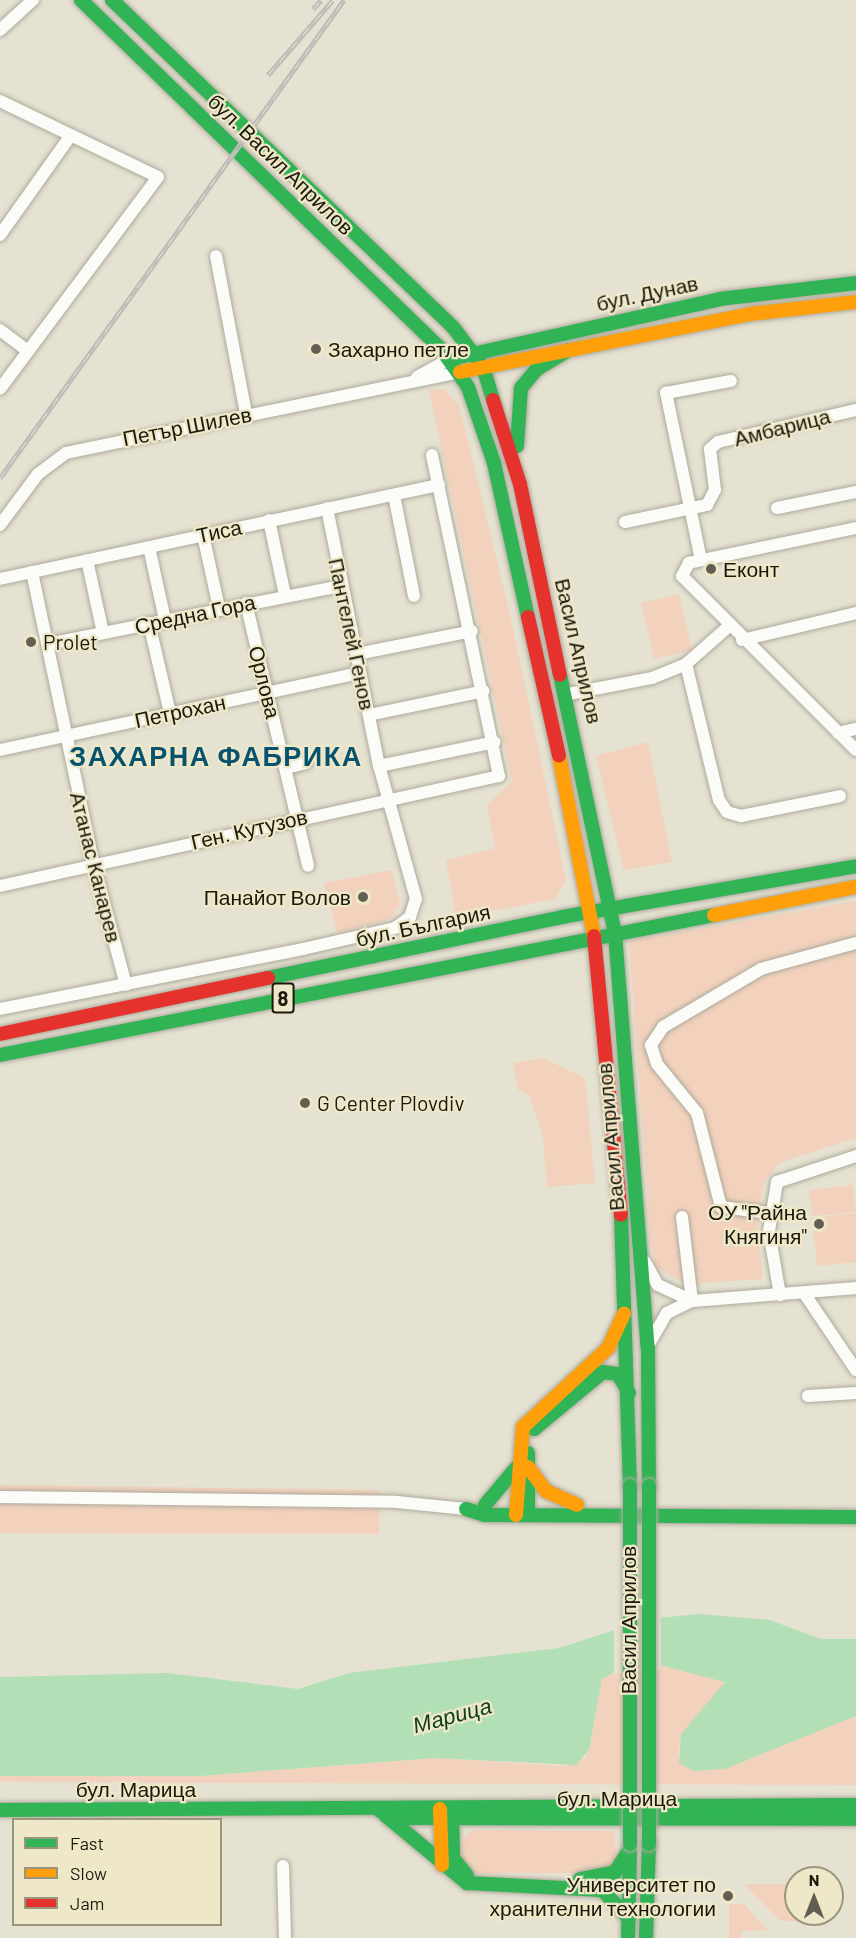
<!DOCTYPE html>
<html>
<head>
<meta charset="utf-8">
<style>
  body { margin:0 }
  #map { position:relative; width:856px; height:1938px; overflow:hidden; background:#e6e2d1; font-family:Barlow,sans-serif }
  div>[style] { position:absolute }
  .green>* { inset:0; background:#f2d2bc }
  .water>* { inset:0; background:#b2dfb5 }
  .pier>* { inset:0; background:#e6e2d1 }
  .roads { filter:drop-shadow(0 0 2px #adaa9d) drop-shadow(0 0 2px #adaa9d) }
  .street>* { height:12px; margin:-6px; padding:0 6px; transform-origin:6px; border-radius:6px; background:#fbfbf8 }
  .fast>* { height:14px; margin:-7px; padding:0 7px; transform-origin:7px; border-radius:7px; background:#30b455 }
  .slow>* { height:14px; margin:-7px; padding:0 7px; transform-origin:7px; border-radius:7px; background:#ff9f0a }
  .jam>* { height:14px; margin:-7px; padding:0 7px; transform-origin:7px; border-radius:7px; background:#e5322d }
  .rail>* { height:5px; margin-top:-2.5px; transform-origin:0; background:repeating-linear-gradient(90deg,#efe8c8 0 9px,#bcbcb8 0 18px); box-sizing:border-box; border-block:2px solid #bcbcb8 }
  .bridges { filter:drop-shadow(0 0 2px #adaa9d) drop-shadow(0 0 2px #adaa9d) }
  .fast-bridge>* { height:14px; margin:-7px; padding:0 7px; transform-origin:7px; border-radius:7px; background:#30b455 }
  .dots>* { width:16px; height:16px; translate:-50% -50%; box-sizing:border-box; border:3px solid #efe8c8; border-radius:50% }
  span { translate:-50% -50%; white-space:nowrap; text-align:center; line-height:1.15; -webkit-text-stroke:4.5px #efe8c8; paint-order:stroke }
  .shield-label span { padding:2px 4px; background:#efe8c8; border:2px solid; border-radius:4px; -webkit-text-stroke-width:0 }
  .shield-label { font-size:20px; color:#1b190d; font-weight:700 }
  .street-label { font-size:21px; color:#1b190d }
  .poi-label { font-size:21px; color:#1b190d }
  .left { translate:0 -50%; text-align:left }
  .right { translate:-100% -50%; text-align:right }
  .water-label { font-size:22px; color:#0e401e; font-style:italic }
  .district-label { font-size:27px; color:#05536e; font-weight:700; letter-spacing:1.5px }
  .legend { position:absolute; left:12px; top:1818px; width:210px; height:108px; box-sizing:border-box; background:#efe8c8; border:2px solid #9a957d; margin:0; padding:8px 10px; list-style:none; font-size:18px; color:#1b190d }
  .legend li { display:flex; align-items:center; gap:12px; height:30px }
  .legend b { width:30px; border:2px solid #9a957d }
  .north { position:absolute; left:784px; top:1866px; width:60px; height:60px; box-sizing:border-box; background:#efe8c8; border:2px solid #9a957d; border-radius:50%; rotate:0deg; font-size:16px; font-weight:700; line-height:24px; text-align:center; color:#1b190d }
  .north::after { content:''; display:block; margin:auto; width:21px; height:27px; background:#625f52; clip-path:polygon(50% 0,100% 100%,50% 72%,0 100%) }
</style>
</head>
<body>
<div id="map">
  <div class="green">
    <i style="clip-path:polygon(444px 389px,459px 405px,509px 610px,566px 880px,555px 899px,456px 918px,446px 860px,495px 848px,487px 805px,512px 781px,429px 390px)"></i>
    <i style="clip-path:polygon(679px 594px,692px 650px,654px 659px,641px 603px)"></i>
    <i style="clip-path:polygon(648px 742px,672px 862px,624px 870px,596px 756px)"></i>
    <i style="clip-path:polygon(392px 870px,400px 904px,391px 919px,337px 933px,324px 883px)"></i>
    <i style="clip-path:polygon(856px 901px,856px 1138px,779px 1163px,764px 1182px,757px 1221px,763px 1279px,685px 1284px,656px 1267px,651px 1245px,629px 941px)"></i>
    <i style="clip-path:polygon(543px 1058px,585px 1078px,595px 1183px,547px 1187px,543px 1137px,529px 1095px,518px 1090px,513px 1063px)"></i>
    <i style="clip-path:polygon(853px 1185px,856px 1212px,812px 1216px,809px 1190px)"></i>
    <i style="clip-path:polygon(856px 1213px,856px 1262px,817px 1266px,812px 1218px)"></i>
    <i style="clip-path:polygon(0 1485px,379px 1490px,379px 1534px,0 1533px)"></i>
    <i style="clip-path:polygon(660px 1665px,719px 1676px,726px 1687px,681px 1734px,678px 1758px,764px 1752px,856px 1716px,856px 1785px,0 1782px,0 1776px,199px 1776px,435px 1758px,566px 1766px,585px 1758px,589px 1750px,602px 1679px,622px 1668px)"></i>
    <i style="clip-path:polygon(471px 1830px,614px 1831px,617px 1862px,600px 1873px,476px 1873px,464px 1867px,457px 1848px)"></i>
    <i style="clip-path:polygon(744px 1884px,796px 1884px,796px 1914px,803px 1914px,803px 1921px,780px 1921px)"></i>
    <i style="clip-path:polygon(729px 1904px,744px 1904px,768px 1930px,741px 1931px,741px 1938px,729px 1938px)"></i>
  </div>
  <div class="water">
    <i style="clip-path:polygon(699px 1614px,770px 1620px,821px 1639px,856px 1639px,856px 1716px,725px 1769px,693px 1771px,679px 1763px,681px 1734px,725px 1682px,660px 1665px,622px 1668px,602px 1679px,589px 1750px,576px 1765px,435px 1758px,199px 1776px,0 1776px,0 1677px,167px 1673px,298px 1689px,349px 1673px,559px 1648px,649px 1619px)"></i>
  </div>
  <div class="pier">
    <i style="clip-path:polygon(661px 1615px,661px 1669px,614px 1674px,614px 1626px)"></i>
  </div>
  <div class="roads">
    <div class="street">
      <i style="left:0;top:30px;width:45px;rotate:-42.3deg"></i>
      <i style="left:0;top:101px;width:175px;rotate:25.7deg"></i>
      <i style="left:158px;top:177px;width:264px;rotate:126.7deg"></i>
      <i style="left:0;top:235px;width:119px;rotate:-54.6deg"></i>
      <i style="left:216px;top:256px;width:161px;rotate:79.2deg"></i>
      <i style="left:0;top:330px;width:34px;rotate:37deg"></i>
      <i style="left:417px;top:377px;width:38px;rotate:-29deg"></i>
      <i style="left:394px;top:495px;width:103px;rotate:78.8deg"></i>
      <i style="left:777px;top:508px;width:81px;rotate:-11.4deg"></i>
      <i style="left:269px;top:520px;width:77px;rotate:78deg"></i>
      <i style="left:625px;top:522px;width:84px;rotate:-11.7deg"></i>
      <i style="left:707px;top:505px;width:17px;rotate:-62deg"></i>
      <i style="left:715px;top:490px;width:41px;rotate:-97deg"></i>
      <i style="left:710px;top:449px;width:11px;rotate:-41deg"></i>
      <i style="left:718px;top:442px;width:142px;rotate:-13.1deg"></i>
      <i style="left:0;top:525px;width:64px;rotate:-53.3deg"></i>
      <i style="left:38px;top:474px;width:35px;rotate:-37deg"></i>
      <i style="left:66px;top:453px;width:402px;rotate:-11.6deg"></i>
      <i style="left:856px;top:528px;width:171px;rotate:168.2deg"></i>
      <i style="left:689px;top:563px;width:15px;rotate:118deg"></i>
      <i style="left:682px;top:576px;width:246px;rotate:45deg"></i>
      <i style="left:203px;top:535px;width:75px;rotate:77.6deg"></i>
      <i style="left:149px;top:547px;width:75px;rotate:77.6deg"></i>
      <i style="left:87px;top:560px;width:75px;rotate:77.6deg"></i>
      <i style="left:701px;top:560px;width:171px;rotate:-101.8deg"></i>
      <i style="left:666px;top:393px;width:66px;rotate:-10.5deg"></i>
      <i style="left:32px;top:572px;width:299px;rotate:78.1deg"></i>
      <i style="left:94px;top:865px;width:124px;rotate:75.1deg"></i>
      <i style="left:0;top:579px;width:449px;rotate:-12.1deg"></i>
      <i style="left:246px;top:603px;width:270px;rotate:76.7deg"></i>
      <i style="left:149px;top:623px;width:92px;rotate:76.9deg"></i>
      <i style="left:742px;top:640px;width:117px;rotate:-13.3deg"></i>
      <i style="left:48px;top:644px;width:299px;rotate:-11.2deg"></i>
      <i style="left:357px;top:654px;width:117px;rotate:-11.3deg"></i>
      <i style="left:686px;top:664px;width:140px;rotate:76.4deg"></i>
      <i style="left:719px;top:800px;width:14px;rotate:56deg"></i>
      <i style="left:727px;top:812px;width:15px;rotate:16deg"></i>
      <i style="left:741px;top:816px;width:101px;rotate:-11.4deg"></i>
      <i style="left:568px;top:694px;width:86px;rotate:-10.8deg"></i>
      <i style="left:652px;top:678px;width:37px;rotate:-22deg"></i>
      <i style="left:686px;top:664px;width:56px;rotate:-41.4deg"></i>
      <i style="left:369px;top:715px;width:117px;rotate:-11.8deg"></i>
      <i style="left:838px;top:733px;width:18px;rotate:-13deg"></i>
      <i style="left:0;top:750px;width:368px;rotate:-12.1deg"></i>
      <i style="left:379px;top:766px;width:118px;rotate:-11.7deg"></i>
      <i style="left:286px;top:768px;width:21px;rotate:-14deg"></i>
      <i style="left:0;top:886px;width:511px;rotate:-12.43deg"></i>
      <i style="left:499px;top:776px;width:328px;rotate:-101.8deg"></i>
      <i style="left:0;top:1009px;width:309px;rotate:-11.2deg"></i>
      <i style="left:303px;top:949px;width:94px;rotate:-12.9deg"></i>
      <i style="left:395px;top:928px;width:19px;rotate:-36deg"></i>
      <i style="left:410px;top:917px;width:19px;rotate:-72deg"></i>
      <i style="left:416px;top:899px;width:138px;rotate:-105.5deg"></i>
      <i style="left:379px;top:766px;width:263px;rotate:-101.4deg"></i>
      <i style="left:769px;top:1213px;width:48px;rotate:-172.9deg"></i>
      <i style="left:721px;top:1207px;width:97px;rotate:-104.3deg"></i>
      <i style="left:697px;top:1113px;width:63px;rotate:-129.2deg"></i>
      <i style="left:657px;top:1064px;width:20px;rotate:-108deg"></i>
      <i style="left:651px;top:1045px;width:22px;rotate:-56deg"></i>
      <i style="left:663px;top:1027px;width:114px;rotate:-30.6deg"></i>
      <i style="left:761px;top:969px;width:98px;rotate:-15.3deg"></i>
      <i style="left:682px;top:1217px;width:85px;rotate:83.2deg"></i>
      <i style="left:645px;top:1262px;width:26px;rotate:61deg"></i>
      <i style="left:658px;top:1285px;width:38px;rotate:25deg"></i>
      <i style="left:804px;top:1293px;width:93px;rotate:56deg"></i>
      <i style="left:780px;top:1295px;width:65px;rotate:-99.8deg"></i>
      <i style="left:769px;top:1231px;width:50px;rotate:-80.7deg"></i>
      <i style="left:777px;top:1182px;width:83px;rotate:-18.2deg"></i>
      <i style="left:649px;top:1344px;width:36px;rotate:-60deg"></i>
      <i style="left:667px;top:1313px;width:28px;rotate:-26deg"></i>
      <i style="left:692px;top:1301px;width:165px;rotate:-4.5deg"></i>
      <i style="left:808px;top:1396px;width:48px;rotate:-3.6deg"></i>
      <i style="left:0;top:1497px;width:397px;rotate:0.7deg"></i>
      <i style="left:397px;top:1502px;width:69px;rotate:5.8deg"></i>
      <i style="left:283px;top:1866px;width:72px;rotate:88.4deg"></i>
    </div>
    <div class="fast">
      <i style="left:81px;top:0;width:501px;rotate:44.11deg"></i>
      <i style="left:441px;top:349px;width:47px;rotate:54.6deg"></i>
      <i style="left:468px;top:387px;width:80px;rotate:71.1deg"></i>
      <i style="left:494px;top:463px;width:158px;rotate:77.6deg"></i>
      <i style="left:112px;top:0;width:472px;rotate:43.8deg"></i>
      <i style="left:453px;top:327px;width:50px;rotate:53.1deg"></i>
      <i style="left:483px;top:367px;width:34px;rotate:73deg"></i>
      <i style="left:450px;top:359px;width:277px;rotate:-12.5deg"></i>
      <i style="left:720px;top:299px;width:137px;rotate:-6.7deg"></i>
      <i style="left:517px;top:446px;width:58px;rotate:-86.1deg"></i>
      <i style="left:521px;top:388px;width:25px;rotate:-50deg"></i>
      <i style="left:537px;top:369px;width:37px;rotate:-31deg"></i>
      <i style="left:560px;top:675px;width:264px;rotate:78deg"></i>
      <i style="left:615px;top:933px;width:416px;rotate:85.5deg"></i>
      <i style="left:648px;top:1348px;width:138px;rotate:89.6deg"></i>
      <i style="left:268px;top:978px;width:300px;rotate:-11.7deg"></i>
      <i style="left:562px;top:917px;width:298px;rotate:-9.8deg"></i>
      <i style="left:0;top:1055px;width:728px;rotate:-11.09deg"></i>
      <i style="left:621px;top:1215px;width:271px;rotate:88.1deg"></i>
      <i style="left:534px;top:1429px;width:89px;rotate:-39.6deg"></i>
      <i style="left:603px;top:1372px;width:15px;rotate:8deg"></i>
      <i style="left:618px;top:1374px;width:22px;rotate:60deg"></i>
      <i style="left:528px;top:1453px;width:62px;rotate:90deg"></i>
      <i style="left:485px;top:1505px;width:48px;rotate:-50deg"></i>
      <i style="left:466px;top:1509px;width:20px;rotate:18deg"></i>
      <i style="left:485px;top:1515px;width:371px;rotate:0.3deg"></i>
      <i style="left:452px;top:1808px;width:50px;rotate:88.9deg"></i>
      <i style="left:453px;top:1858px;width:22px;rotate:51deg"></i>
      <i style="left:0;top:1810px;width:856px;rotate:-0.33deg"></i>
      <i style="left:380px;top:1811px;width:27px;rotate:15deg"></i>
      <i style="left:406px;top:1818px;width:450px;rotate:0.1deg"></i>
      <i style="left:385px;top:1815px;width:107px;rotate:39.7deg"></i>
      <i style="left:467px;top:1883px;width:135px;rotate:3deg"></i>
      <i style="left:602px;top:1890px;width:39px;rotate:46deg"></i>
      <i style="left:580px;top:1879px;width:36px;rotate:-11deg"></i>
      <i style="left:615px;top:1872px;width:27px;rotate:-57deg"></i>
      <i style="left:628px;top:1938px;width:85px;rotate:-88.7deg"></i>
      <i style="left:646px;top:1938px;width:94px;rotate:-88.2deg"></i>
    </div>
    <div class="slow">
      <i style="left:460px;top:372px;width:296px;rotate:-11.3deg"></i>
      <i style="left:750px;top:314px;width:107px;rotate:-6.5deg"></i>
      <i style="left:559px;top:756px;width:183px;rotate:79deg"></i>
      <i style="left:714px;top:915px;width:145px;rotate:-11.2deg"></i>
      <i style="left:528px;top:1467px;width:30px;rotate:53deg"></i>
      <i style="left:546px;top:1491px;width:34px;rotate:24deg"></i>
      <i style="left:516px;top:1515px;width:88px;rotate:-85.5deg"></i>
      <i style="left:523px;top:1427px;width:116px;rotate:-42.9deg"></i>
      <i style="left:608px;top:1348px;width:38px;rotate:-65deg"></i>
      <i style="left:440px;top:1809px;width:56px;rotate:88deg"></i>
    </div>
    <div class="jam">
      <i style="left:493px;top:400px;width:88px;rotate:72.2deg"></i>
      <i style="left:520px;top:484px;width:195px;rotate:78.2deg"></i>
      <i style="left:528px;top:617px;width:142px;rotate:77.4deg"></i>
      <i style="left:594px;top:936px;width:280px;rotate:84.5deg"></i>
      <i style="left:0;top:1034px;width:274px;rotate:-11.8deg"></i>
    </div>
  </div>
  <div class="rail">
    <i style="left:313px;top:9px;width:12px;rotate:-48deg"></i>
    <i style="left:268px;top:75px;width:99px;rotate:-49.1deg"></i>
    <i style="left:0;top:478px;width:589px;rotate:-54.26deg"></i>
  </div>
  <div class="bridges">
    <div class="fast-bridge">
      <i style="left:630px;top:1486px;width:358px;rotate:90deg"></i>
      <i style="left:649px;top:1486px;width:358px;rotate:90deg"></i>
    </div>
  </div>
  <div class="dots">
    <i style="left:316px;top:349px;background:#625f52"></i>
    <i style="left:711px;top:569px;background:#625f52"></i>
    <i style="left:31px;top:642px;background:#625f52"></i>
    <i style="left:363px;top:897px;background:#625f52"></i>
    <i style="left:305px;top:1103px;background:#625f52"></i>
    <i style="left:819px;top:1224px;background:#625f52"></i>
    <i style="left:728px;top:1896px;background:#625f52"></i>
  </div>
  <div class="shield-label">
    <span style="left:283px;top:998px">8</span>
  </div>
  <div class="street-label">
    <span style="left:281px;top:164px;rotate:44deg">бул. Васил Априлов</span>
    <span style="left:647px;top:293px;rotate:-12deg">бул. Дунав</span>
    <span style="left:187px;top:426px;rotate:-11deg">Петър Шилев</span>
    <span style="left:782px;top:427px;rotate:-14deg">Амбарица</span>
    <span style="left:219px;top:531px;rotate:-12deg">Тиса</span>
    <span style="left:195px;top:614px;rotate:-12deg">Средна Гора</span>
    <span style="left:352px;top:634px;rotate:78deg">Пантелей Генов</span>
    <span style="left:579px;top:651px;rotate:77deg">Васил Априлов</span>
    <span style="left:265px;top:682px;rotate:76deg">Орлова</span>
    <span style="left:180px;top:711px;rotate:-12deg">Петрохан</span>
    <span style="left:249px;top:829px;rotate:-13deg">Ген. Кутузов</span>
    <span style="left:96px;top:867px;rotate:76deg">Атанас Канарев</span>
    <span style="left:423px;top:925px;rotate:-12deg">бул. България</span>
    <span style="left:610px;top:1137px;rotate:-95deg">Васил Априлов</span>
    <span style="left:628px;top:1620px;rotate:-90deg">Васил Априлов</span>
    <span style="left:136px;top:1789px">бул. Марица</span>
    <span style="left:617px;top:1798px">бул. Марица</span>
  </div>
  <div class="poi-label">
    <span class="left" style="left:328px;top:349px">Захарно петле</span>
    <span class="left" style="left:723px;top:569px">Еконт</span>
    <span class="left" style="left:43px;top:642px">Prolet</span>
    <span class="right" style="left:351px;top:897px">Панайот Волов</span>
    <span class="left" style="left:317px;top:1103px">G Center Plovdiv</span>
    <span class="right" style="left:807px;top:1224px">ОУ "Райна<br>Княгиня"</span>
    <span class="right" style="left:716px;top:1896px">Университет по<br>хранителни технологии</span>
  </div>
  <div class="water-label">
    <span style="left:452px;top:1715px;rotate:-15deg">Марица</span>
  </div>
  <div class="district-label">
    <span style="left:216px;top:756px">ЗАХАРНА ФАБРИКА</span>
  </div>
  <ul class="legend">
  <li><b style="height:8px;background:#30b455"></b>Fast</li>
  <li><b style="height:8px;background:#ff9f0a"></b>Slow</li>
  <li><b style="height:8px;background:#e5322d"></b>Jam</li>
  </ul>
  <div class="north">N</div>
</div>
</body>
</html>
